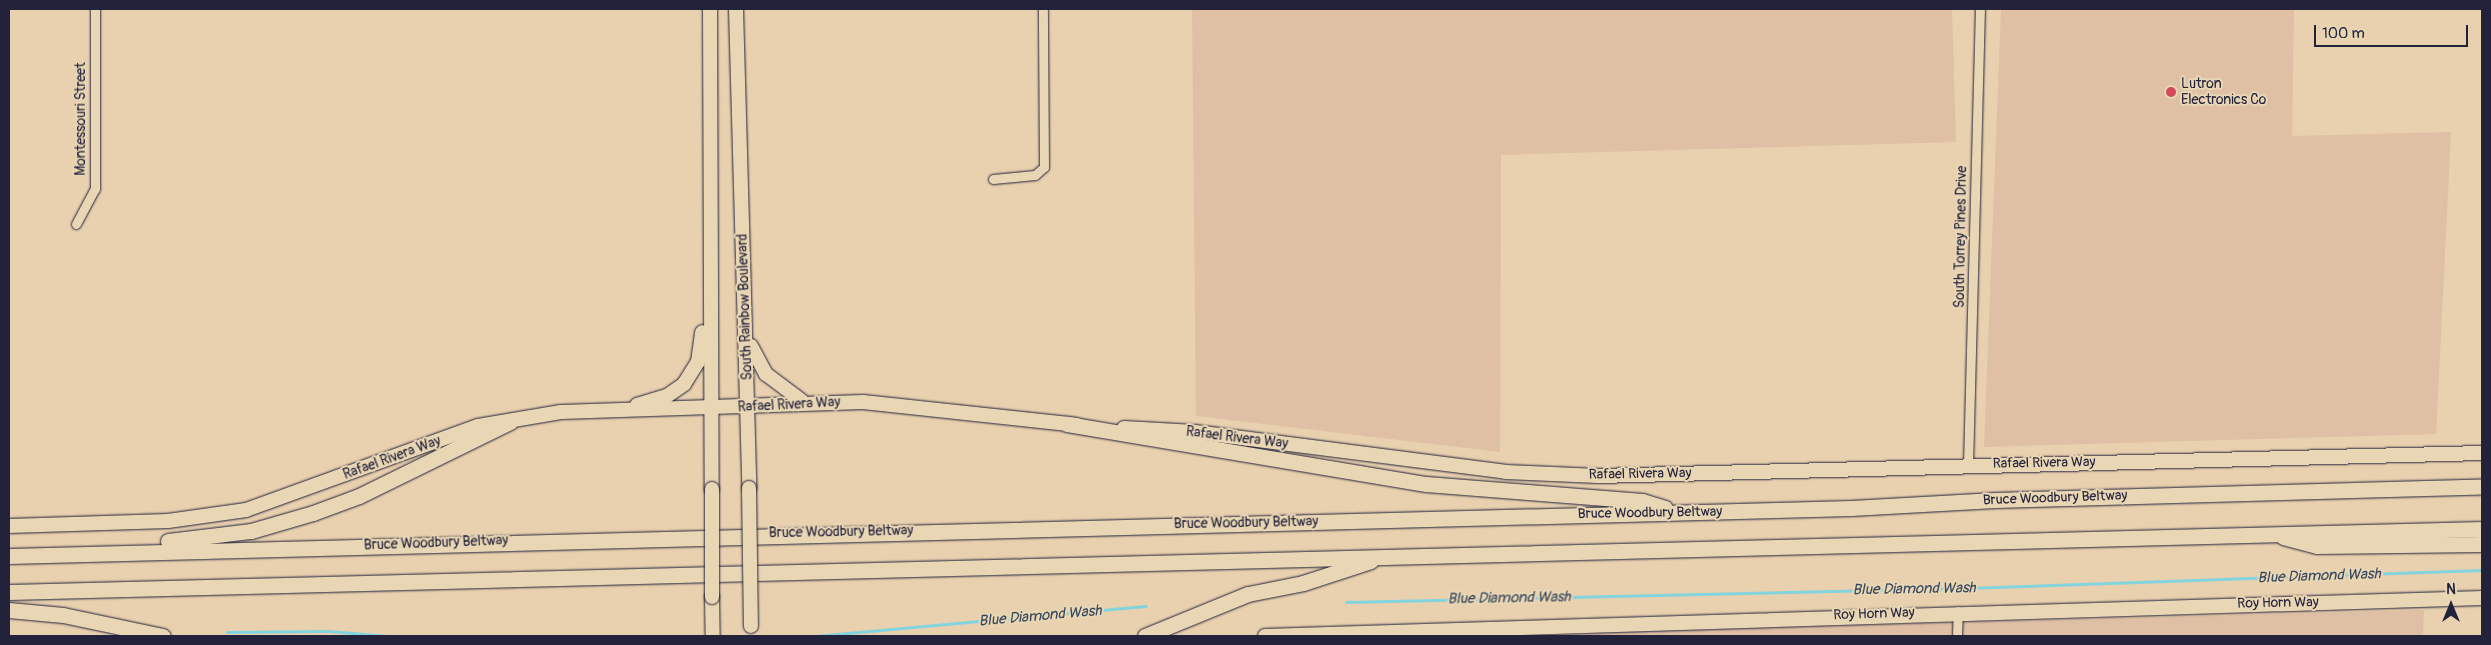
<!DOCTYPE html>
<html>
<head>
<meta charset="utf-8">
<style>
  body { margin:0 }
  #map { position:relative; width:2491px; height:645px; overflow:hidden; background:#e9d0af; font-family:Pangolin,sans-serif }
  div>[style] { position:absolute }
  .built>* { inset:0; background:#dfc0a4 }
  .stream>* { height:3px; margin:-1.5px; padding:0 1.5px; transform-origin:1.5px; border-radius:1.5px; background:#84d4de }
  .roads { filter:drop-shadow(0 0 1px #22223b) drop-shadow(0 0 1px #22223b) }
  .street>* { height:9px; margin:-4.5px; padding:0 4.5px; transform-origin:4.5px; border-radius:4.5px; background:#e9d6b4 }
  .primary>* { height:14px; margin:-7px; padding:0 7px; transform-origin:7px; border-radius:7px; background:#e9d6b4 }
  .highway>* { height:15px; margin:-7.5px; padding:0 7.5px; transform-origin:7.5px; border-radius:7.5px; background:#e9d6b4 }
  .bridges { filter:drop-shadow(0 0 1px #22223b) drop-shadow(0 0 1px #22223b) }
  .primary-bridge>* { height:14px; margin:-7px; padding:0 7px; transform-origin:7px; border-radius:7px; background:#e9d6b4 }
  .dots>* { width:14px; height:14px; translate:-50% -50%; box-sizing:border-box; border:2px solid #e9d6b4; border-radius:50% }
  span { translate:-50% -50%; white-space:nowrap; text-align:center; line-height:1.15; -webkit-text-stroke:4px #e9d6b4; paint-order:stroke }
  .poi-label { font-size:14px; color:#22223b }
  .left { translate:0 -50%; text-align:left }
  .street-label { font-size:14px; color:#22223b }
  .water-label { font-size:15px; color:#36465c; font-style:italic }
  .frame { position:absolute; inset:0; border:10px solid #22223b; pointer-events:none }
  .north { position:absolute; left:2426px; top:580px; width:50px; height:50px; -webkit-text-stroke:4px #e9d6b4; paint-order:stroke; rotate:0deg; font-size:14px; font-weight:700; line-height:20px; text-align:center; color:#22223b }
  .north::after { content:''; display:block; margin:auto; width:18px; height:22px; background:#22223b; clip-path:polygon(50% 0,100% 100%,50% 72%,0 100%) }
  .scale { position:absolute; left:2314px; top:25px; width:154px; height:22px; box-sizing:border-box; border:2px solid #22223b; border-top:0; padding-left:6px; font-size:15px; line-height:18px; white-space:nowrap; color:#22223b; -webkit-text-stroke:4px #e9d6b4; paint-order:stroke }
</style>
</head>
<body>
<div id="map">
  <div class="built">
    <i style="clip-path:polygon(1192px 9px,1952px 9px,1956px 142px,1501px 155px,1500px 452px,1196px 416px)"></i>
    <i style="clip-path:polygon(2001px 9px,2294px 9px,2292px 136px,2451px 132px,2436px 434px,1984px 447px)"></i>
    <i style="clip-path:polygon(2424px 610px,2423px 636px,1481px 636px,1494px 635px)"></i>
  </div>
  <div class="stream">
    <i style="left:1346px;top:602px;width:620px;rotate:-1.29deg"></i>
    <i style="left:1966px;top:588px;width:516px;rotate:-2deg"></i>
    <i style="left:227px;top:632px;width:101px;rotate:-0.6deg"></i>
    <i style="left:328px;top:631px;width:61px;rotate:4.7deg"></i>
    <i style="left:34px;top:636px;width:44px"></i>
    <i style="left:815px;top:636px;width:332px;rotate:-5.2deg"></i>
  </div>
  <div class="roads">
    <div class="street">
      <i style="left:993px;top:179px;width:42px;rotate:-5.4deg"></i>
      <i style="left:1035px;top:175px;width:12px;rotate:-42deg"></i>
      <i style="left:1044px;top:167px;width:158px;rotate:-90.4deg"></i>
      <i style="left:76px;top:224px;width:40px;rotate:-62deg"></i>
      <i style="left:95px;top:189px;width:180px;rotate:-90deg"></i>
      <i style="left:1968px;top:465px;width:456px;rotate:-88.5deg"></i>
      <i style="left:1957px;top:636px;width:25px;rotate:-88deg"></i>
    </div>
    <div class="primary">
      <i style="left:710px;top:9px;width:480px;rotate:89.8deg"></i>
      <i style="left:736px;top:9px;width:479px;rotate:88.4deg"></i>
      <i style="left:751px;top:346px;width:32px;rotate:62deg"></i>
      <i style="left:766px;top:374px;width:45px;rotate:36.9deg"></i>
      <i style="left:637px;top:405px;width:31px;rotate:-17deg"></i>
      <i style="left:667px;top:396px;width:21px;rotate:-35deg"></i>
      <i style="left:684px;top:384px;width:26px;rotate:-58deg"></i>
      <i style="left:698px;top:362px;width:30px;rotate:-82deg"></i>
      <i style="left:1124px;top:428px;width:71px;rotate:3.2deg"></i>
      <i style="left:1195px;top:432px;width:314px;rotate:7.3deg"></i>
      <i style="left:1506px;top:472px;width:92px;rotate:2.5deg"></i>
      <i style="left:1598px;top:476px;width:884px;rotate:-1.49deg"></i>
      <i style="left:9px;top:526px;width:159px;rotate:-1.8deg"></i>
      <i style="left:168px;top:521px;width:79px;rotate:-8deg"></i>
      <i style="left:246px;top:510px;width:247px;rotate:-19.9deg"></i>
      <i style="left:478px;top:426px;width:84px;rotate:-9.6deg"></i>
      <i style="left:561px;top:412px;width:302px;rotate:-1.9deg"></i>
      <i style="left:863px;top:402px;width:215px;rotate:6.1deg"></i>
      <i style="left:712px;top:597px;width:39px;rotate:89deg"></i>
      <i style="left:1265px;top:636px;width:1218px;rotate:-1.79deg"></i>
    </div>
    <div class="highway">
      <i style="left:1067px;top:424px;width:364px;rotate:9.5deg"></i>
      <i style="left:1426px;top:484px;width:217px;rotate:4.5deg"></i>
      <i style="left:1642px;top:501px;width:24px;rotate:17deg"></i>
      <i style="left:2283px;top:537px;width:35px;rotate:15deg"></i>
      <i style="left:2317px;top:546px;width:165px;rotate:-0.7deg"></i>
      <i style="left:168px;top:541px;width:84px;rotate:-6.9deg"></i>
      <i style="left:251px;top:531px;width:65px;rotate:-16.2deg"></i>
      <i style="left:313px;top:513px;width:49px;rotate:-20.3deg"></i>
      <i style="left:359px;top:496px;width:168px;rotate:-26.1deg"></i>
      <i style="left:9px;top:556px;width:1843px;rotate:-1.49deg"></i>
      <i style="left:1851px;top:508px;width:144px;rotate:-3.2deg"></i>
      <i style="left:1995px;top:500px;width:487px;rotate:-1.6deg"></i>
      <i style="left:9px;top:592px;width:2474px;rotate:-1.46deg"></i>
      <i style="left:9px;top:610px;width:54px;rotate:5.3deg"></i>
      <i style="left:63px;top:615px;width:102px;rotate:11.9deg"></i>
      <i style="left:1145px;top:636px;width:111px;rotate:-22.2deg"></i>
      <i style="left:1248px;top:594px;width:56px;rotate:-11.3deg"></i>
      <i style="left:1303px;top:583px;width:71px;rotate:-17.9deg"></i>
    </div>
  </div>
  <div class="bridges">
    <div class="primary-bridge">
      <i style="left:749px;top:488px;width:138px;rotate:89.2deg"></i>
      <i style="left:712px;top:489px;width:108px;rotate:90deg"></i>
    </div>
  </div>
  <div class="dots">
    <i style="left:2171px;top:92px;background:#d1495b"></i>
  </div>
  <div class="poi-label">
    <span class="left" style="left:2181px;top:92px">Lutron<br>Electronics Co</span>
  </div>
  <div class="street-label">
    <span style="left:81px;top:119px;rotate:-90deg">Montessouri Street</span>
    <span style="left:1961px;top:237px;rotate:-89deg">South Torrey Pines Drive</span>
    <span style="left:745px;top:307px;rotate:-92deg">South Rainbow Boulevard</span>
    <span style="left:789px;top:405px;rotate:-3deg">Rafael Rivera Way</span>
    <span style="left:1237px;top:438px;rotate:7deg">Rafael Rivera Way</span>
    <span style="left:392px;top:458px;rotate:-20deg">Rafael Rivera Way</span>
    <span style="left:2044px;top:463px;rotate:-1deg">Rafael Rivera Way</span>
    <span style="left:1640px;top:474px;rotate:-1deg">Rafael Rivera Way</span>
    <span style="left:2055px;top:498px;rotate:-2deg">Bruce Woodbury Beltway</span>
    <span style="left:1650px;top:513px;rotate:-1deg">Bruce Woodbury Beltway</span>
    <span style="left:1246px;top:523px;rotate:-1deg">Bruce Woodbury Beltway</span>
    <span style="left:841px;top:532px;rotate:-1deg">Bruce Woodbury Beltway</span>
    <span style="left:436px;top:543px;rotate:-2deg">Bruce Woodbury Beltway</span>
    <span style="left:2278px;top:603px;rotate:-1deg">Roy Horn Way</span>
    <span style="left:1874px;top:614px;rotate:-2deg">Roy Horn Way</span>
  </div>
  <div class="water-label">
    <span style="left:2319px;top:576px;rotate:-2deg">Blue Diamond Wash</span>
    <span style="left:1914px;top:589px;rotate:-1deg">Blue Diamond Wash</span>
    <span style="left:1509px;top:598px;rotate:-1deg">Blue Diamond Wash</span>
    <span style="left:1040px;top:616px;rotate:-5deg">Blue Diamond Wash</span>
  </div>
  <div class="frame"></div>
  <div class="north">N</div>
  <div class="scale">100 m</div>
</div>
</body>
</html>
